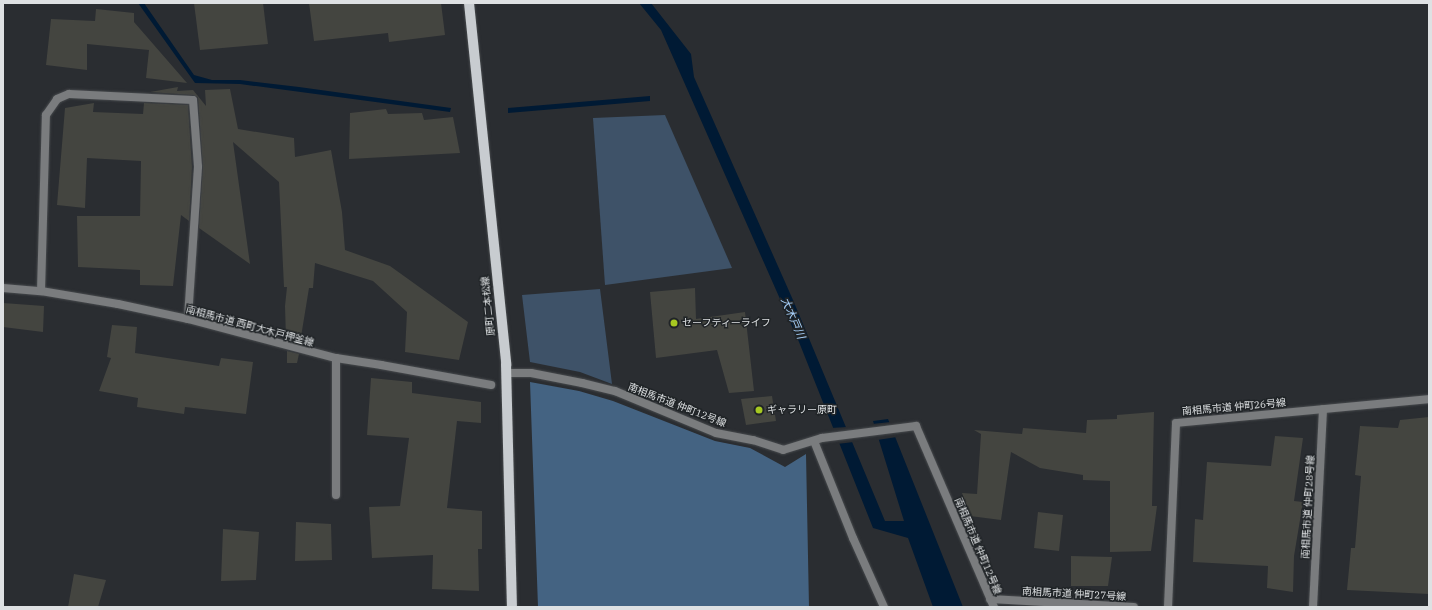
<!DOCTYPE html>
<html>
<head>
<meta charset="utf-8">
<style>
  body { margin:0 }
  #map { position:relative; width:1432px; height:610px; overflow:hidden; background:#2a2d31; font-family:"IBM Plex Serif","Noto Sans JP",serif }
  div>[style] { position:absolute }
  .green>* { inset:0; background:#3e5268 }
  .forest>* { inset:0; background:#446382 }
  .water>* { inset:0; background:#001a34 }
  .pier>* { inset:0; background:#2a2d31 }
  .building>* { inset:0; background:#444540 }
  .roads { filter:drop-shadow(0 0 1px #474a4d) drop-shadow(0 0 1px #474a4d) }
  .minor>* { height:8px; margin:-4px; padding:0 4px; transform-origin:4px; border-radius:4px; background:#7a7c7e }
  .primary>* { height:10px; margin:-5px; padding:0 5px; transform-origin:5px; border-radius:5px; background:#c8ccd0 }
  .dots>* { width:11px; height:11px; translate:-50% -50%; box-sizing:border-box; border:2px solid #202427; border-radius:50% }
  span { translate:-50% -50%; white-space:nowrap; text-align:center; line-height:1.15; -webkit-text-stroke:3px #202427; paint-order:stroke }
  .street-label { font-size:10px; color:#dee1e3 }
  .poi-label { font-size:10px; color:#dee1e3 }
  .left { translate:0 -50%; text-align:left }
  .water-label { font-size:11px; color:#a7d0fb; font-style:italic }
  .frame { position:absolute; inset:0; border:4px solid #dee1e3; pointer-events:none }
</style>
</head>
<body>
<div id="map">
  <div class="green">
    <i style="clip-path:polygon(665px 115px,732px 268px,605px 285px,593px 118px)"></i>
    <i style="clip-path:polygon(600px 289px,612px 384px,580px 372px,530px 362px,522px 295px)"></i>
  </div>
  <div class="forest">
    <i style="clip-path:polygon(530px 382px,579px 391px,613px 401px,715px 441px,750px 448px,785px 467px,806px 454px,809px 607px,538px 607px)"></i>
  </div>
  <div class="water">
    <i style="clip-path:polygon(138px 3px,144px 3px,194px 75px,212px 80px,240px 80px,299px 87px,451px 108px,450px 112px,240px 84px,195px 83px)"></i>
    <i style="clip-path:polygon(639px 3px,651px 3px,691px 54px,694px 77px,793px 300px,885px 521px,904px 521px,873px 421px,888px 419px,963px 607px,933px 607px,908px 538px,873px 528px,799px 342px,661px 30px)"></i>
    <i style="clip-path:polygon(650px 96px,650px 101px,508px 113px,508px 108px)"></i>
  </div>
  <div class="pier">
    <i style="clip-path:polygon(891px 422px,897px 437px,877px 440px,872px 424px)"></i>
    <i style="clip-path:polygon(847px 427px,854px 442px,837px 444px,831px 428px)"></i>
  </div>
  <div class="building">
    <i style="clip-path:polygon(194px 3px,263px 3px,268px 44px,200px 50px)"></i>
    <i style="clip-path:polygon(309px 3px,441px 3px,445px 35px,389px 42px,388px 33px,314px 41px)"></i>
    <i style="clip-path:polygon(96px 9px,134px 13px,134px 22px,187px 83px,146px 78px,149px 50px,87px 44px,87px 70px,46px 65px,51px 19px,95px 21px)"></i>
    <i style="clip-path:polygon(178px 87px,177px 91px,193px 90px,206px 106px,205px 90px,230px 89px,238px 129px,294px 138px,295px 157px,331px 150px,342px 212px,345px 250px,390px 266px,468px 322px,459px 360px,405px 352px,407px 312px,373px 281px,315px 263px,313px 288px,309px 288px,300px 343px,286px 339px,285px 306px,287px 287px,284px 287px,279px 182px,233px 142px,250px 264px,199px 228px,203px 167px,198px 97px,193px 95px,150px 92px)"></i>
    <i style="clip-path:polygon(94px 103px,93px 112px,143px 114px,144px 103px,188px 105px,192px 167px,189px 221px,181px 215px,173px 286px,140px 285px,140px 270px,78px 267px,77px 216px,140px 216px,141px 161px,87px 158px,85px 208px,57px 205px,65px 108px)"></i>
    <i style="clip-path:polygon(386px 109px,388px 114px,422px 113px,424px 120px,453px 117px,460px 153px,349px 159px,350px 113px)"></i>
    <i style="clip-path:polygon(695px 288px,696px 319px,745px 312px,754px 391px,729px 393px,717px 350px,656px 358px,650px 292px)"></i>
    <i style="clip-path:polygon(3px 303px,44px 306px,43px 332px,3px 327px)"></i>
    <i style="clip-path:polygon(112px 325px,137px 327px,135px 353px,219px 366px,221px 358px,253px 362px,246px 414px,185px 407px,184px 414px,137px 407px,138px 398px,99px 391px,111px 358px,107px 357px)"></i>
    <i style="clip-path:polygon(287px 351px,299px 354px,297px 363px,287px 363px)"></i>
    <i style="clip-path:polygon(371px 378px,412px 382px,412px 393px,481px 402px,481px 423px,457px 421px,447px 508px,482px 511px,482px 549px,478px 549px,479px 591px,432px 589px,433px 555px,372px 558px,369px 507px,400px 506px,409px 438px,367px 435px)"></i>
    <i style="clip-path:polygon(772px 396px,776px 421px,746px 425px,741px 399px)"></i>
    <i style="clip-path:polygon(1154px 412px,1152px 506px,1157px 506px,1151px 551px,1110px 552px,1110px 481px,1083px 480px,1083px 475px,1040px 468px,1011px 452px,1001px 520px,970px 516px,962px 493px,977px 494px,981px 434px,974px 430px,1022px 434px,1023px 428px,1086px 433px,1087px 420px,1117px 419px,1117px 415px)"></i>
    <i style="clip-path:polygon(1429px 417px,1429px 594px,1347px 590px,1351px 548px,1355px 548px,1361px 476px,1355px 475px,1360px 426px,1398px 428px,1400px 420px)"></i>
    <i style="clip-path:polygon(1275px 436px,1303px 438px,1294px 501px,1303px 502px,1294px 556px,1293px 592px,1267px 588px,1268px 566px,1193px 562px,1195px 519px,1203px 520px,1207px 462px,1271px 466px)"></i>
    <i style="clip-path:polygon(1038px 512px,1063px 515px,1059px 551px,1034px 548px)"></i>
    <i style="clip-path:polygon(296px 522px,331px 524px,332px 560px,295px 561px)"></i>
    <i style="clip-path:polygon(223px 529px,259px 532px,256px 580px,221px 581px)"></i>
    <i style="clip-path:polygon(1071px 556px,1112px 557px,1108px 586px,1071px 586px)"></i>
    <i style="clip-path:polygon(74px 574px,106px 580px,98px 607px,68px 607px)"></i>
  </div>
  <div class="roads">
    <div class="minor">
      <i style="left:3px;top:288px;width:38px;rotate:5deg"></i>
      <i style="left:41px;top:291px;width:78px;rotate:9.6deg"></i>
      <i style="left:118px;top:304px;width:72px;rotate:12.1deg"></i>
      <i style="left:188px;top:319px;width:153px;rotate:14.8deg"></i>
      <i style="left:336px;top:358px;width:46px;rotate:8.8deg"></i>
      <i style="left:381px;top:365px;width:112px;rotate:10.3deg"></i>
      <i style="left:41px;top:291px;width:176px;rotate:-88.4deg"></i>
      <i style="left:46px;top:115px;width:19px;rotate:-55deg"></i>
      <i style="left:57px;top:99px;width:13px;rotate:-23deg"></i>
      <i style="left:69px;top:94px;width:124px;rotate:2.8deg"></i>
      <i style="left:193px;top:100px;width:67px;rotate:85.7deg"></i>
      <i style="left:198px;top:167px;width:152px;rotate:93.8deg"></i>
      <i style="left:336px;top:358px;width:137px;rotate:90deg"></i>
      <i style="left:506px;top:373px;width:25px"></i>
      <i style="left:531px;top:373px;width:52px;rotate:11.1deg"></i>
      <i style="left:582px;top:383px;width:34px;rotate:14deg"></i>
      <i style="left:615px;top:391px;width:109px;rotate:22.6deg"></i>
      <i style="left:716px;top:433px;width:38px;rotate:11deg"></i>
      <i style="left:753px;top:440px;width:32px;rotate:18deg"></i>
      <i style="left:783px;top:450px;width:41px;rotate:-17.1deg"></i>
      <i style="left:822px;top:438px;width:95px;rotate:-7.3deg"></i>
      <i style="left:916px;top:426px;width:197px;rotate:66.7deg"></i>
      <i style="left:814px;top:441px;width:105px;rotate:68.1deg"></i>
      <i style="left:853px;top:538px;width:76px;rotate:65.8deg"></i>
      <i style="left:990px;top:599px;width:144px;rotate:3.2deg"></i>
      <i style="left:1168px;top:607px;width:184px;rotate:-87.5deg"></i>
      <i style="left:1176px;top:423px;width:254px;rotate:-5.4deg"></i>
      <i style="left:1313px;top:607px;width:198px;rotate:-87.1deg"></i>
    </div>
    <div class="primary">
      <i style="left:469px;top:3px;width:363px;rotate:84.1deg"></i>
      <i style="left:506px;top:364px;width:243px;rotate:88.6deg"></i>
    </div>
  </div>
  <div class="dots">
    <i style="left:674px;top:323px;background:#a6c821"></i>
    <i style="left:759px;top:410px;background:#a6c821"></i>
  </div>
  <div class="street-label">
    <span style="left:488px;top:306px;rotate:-96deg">原町二本松線</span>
    <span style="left:250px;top:326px;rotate:15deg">南相馬市道 西町大木戸押釜線</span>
    <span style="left:677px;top:405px;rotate:21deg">南相馬市道 仲町12号線</span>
    <span style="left:1234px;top:407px;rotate:-5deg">南相馬市道 仲町26号線</span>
    <span style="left:1308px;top:507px;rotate:-87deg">南相馬市道 仲町28号線</span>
    <span style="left:978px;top:546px;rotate:67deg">南相馬市道 仲町12号線</span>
    <span style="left:1074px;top:594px;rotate:3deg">南相馬市道 仲町27号線</span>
  </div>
  <div class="poi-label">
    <span class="left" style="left:682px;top:323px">セーフティーライフ</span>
    <span class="left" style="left:767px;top:410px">ギャラリー原町</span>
  </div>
  <div class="water-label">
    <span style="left:793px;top:318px;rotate:67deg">大木戸川</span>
  </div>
  <div class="frame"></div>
</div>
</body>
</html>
